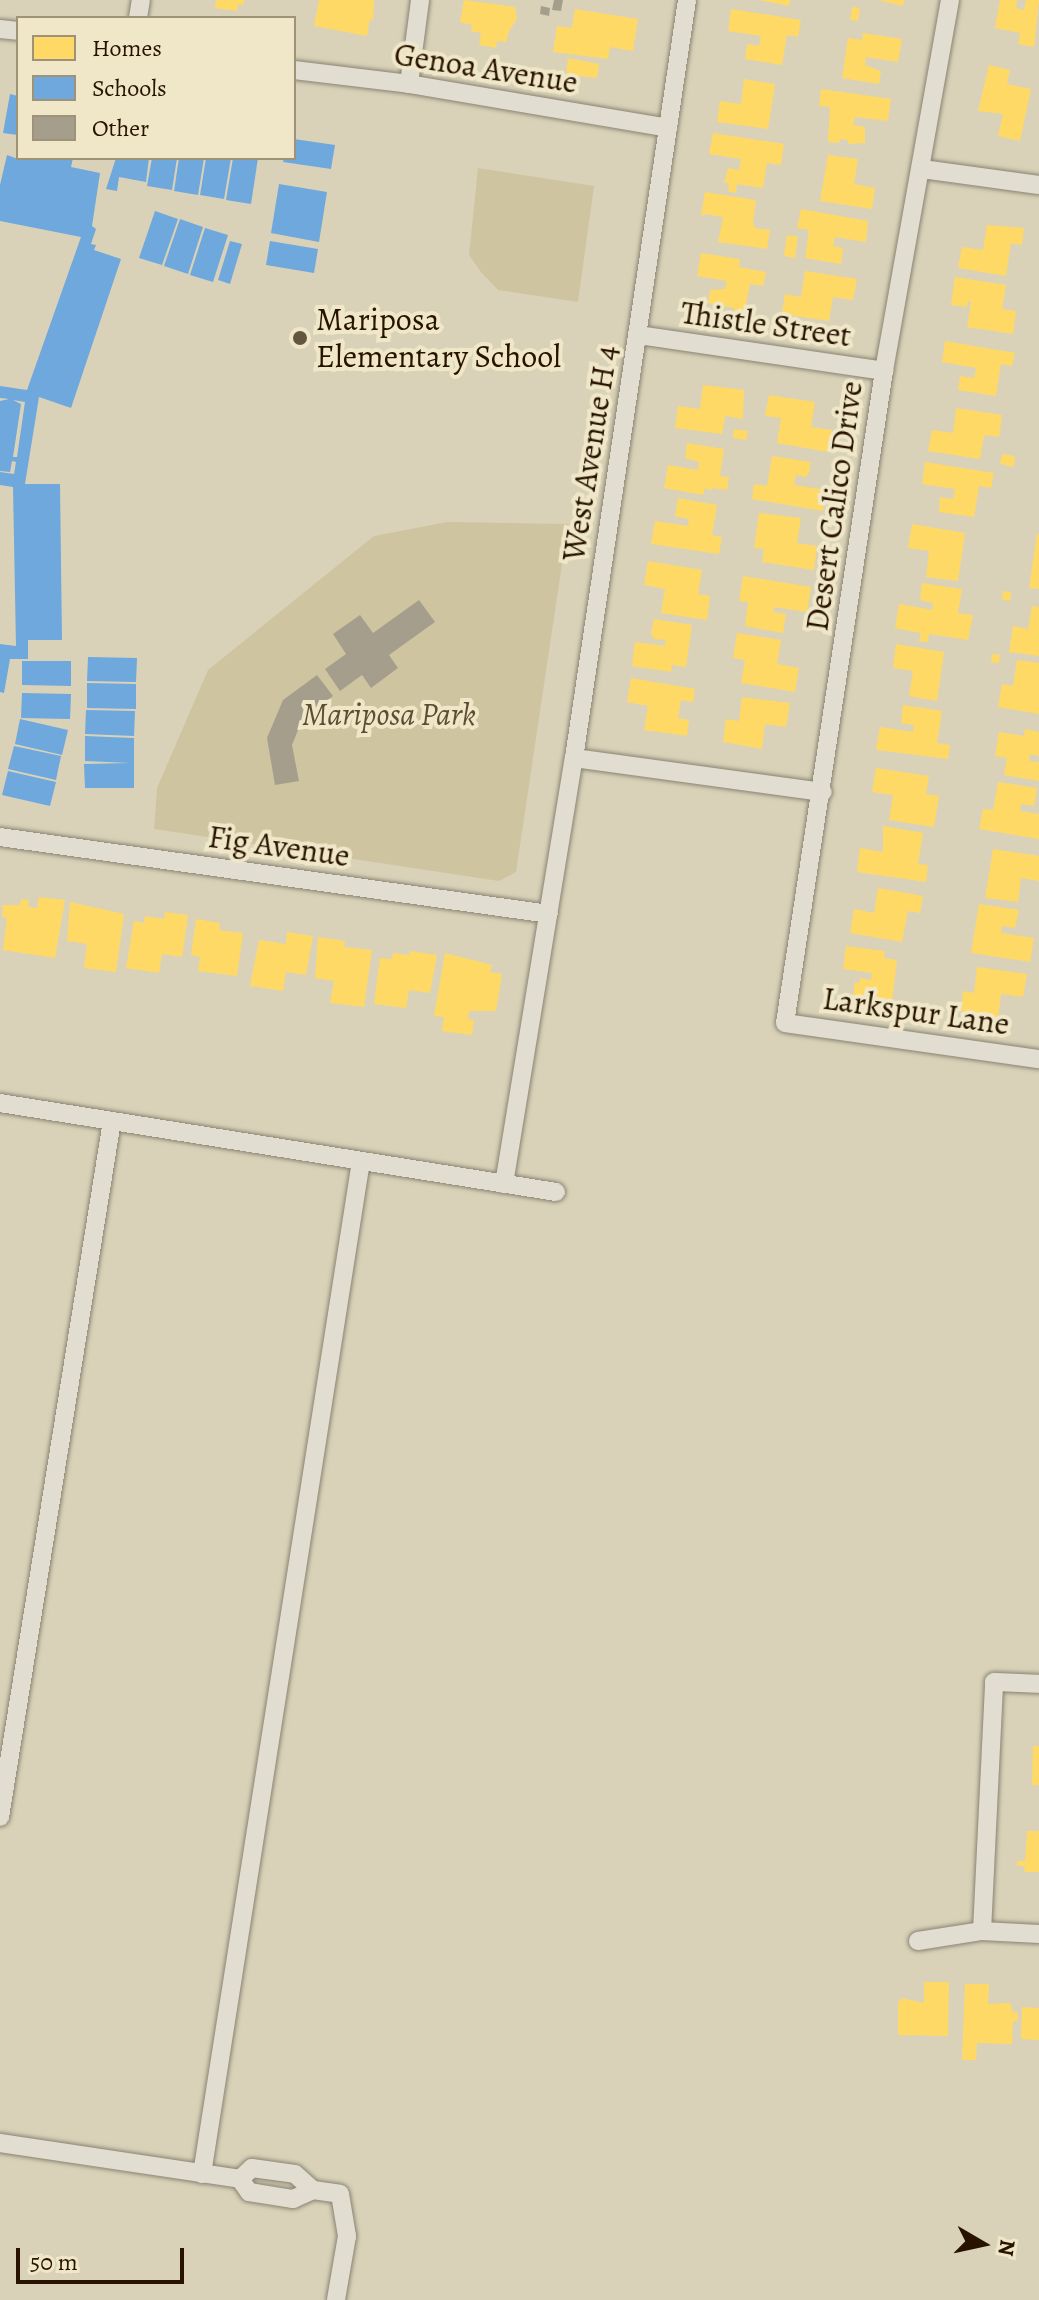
<!DOCTYPE html>
<html>
<head>
<meta charset="utf-8">
<style>
  body { margin:0 }
  #map { position:relative; width:1039px; height:2300px; overflow:hidden; background:#d9d2b8; font-family:Alegreya,serif }
  div>[style] { position:absolute }
  .green>* { inset:0; background:#cfc4a0 }
  .homes>* { inset:0; background:#ffd966 }
  .schools>* { inset:0; background:#6fa8dc }
  .building>* { inset:0; background:#a59e8d }
  .roads { filter:drop-shadow(0 0 2px #898372) drop-shadow(0 0 2px #898372) }
  .minor>* { height:18px; margin:-9px; padding:0 9px; transform-origin:9px; border-radius:9px; background:#e1ded1 }
  .dots>* { width:22px; height:22px; translate:-50% -50%; box-sizing:border-box; border:4px solid #efe7c8; border-radius:50% }
  span { translate:-50% -50%; white-space:nowrap; text-align:center; line-height:1.15; -webkit-text-stroke:8px #efe7c8; paint-order:stroke }
  .street-label { font-size:32px; color:#271300 }
  .poi-label { font-size:32px; color:#271300 }
  .left { translate:0 -50%; text-align:left }
  .park-label { font-size:32px; color:#5f4d31; font-style:italic }
  .legend { position:absolute; left:16px; top:16px; width:280px; height:144px; box-sizing:border-box; background:#efe7c8; border:2px solid #9f9278; margin:0; padding:10px 14px; list-style:none; font-size:24px; color:#271300 }
  .legend li { display:flex; align-items:center; gap:16px; height:40px }
  .legend b { width:40px; border:2px solid #9f9278 }
  .north { position:absolute; left:943px; top:2204px; width:80px; height:80px; -webkit-text-stroke:6px #efe7c8; paint-order:stroke; rotate:99deg; font-size:22px; font-weight:700; line-height:32px; text-align:center; color:#271300 }
  .north::after { content:''; display:block; margin:auto; width:28px; height:36px; background:#271300; clip-path:polygon(50% 0,100% 100%,50% 72%,0 100%) }
  .scale { position:absolute; left:16px; top:2248px; width:168px; height:36px; box-sizing:border-box; border:4px solid #271300; border-top:0; padding-left:10px; font-size:24px; line-height:28px; white-space:nowrap; color:#271300; -webkit-text-stroke:6px #efe7c8; paint-order:stroke }
</style>
</head>
<body>
<div id="map">
  <div class="green">
    <i style="clip-path:polygon(478px 168px,594px 186px,578px 302px,498px 290px,481px 272px,469px 255px)"></i>
    <i style="clip-path:polygon(447px 522px,568px 524px,516px 872px,499px 881px,154px 829px,157px 788px,208px 670px,374px 536px)"></i>
  </div>
  <div class="homes">
    <i style="clip-path:polygon(216px 0,244px 0,244px 5px,238px 4px,237px 11px,215px 8px)"></i>
    <i style="clip-path:polygon(319px 0,374px 0,373px 20px,370px 19px,367px 36px,314px 26px)"></i>
    <i style="clip-path:polygon(464px 0,515px 7px,517px 19px,509px 31px,506px 42px,497px 41px,496px 48px,479px 45px,481px 33px,471px 31px,472px 25px,460px 22px)"></i>
    <i style="clip-path:polygon(759px 0,790px 0,789px 6px)"></i>
    <i style="clip-path:polygon(878px 0,904px 0,903px 6px)"></i>
    <i style="clip-path:polygon(1000px 0,1017px 0,1016px 8px,1024px 10px,1026px 0,1039px 0,1034px 47px,1018px 44px,1020px 33px,995px 28px)"></i>
    <i style="clip-path:polygon(852px 7px,860px 8px,858px 21px,850px 20px)"></i>
    <i style="clip-path:polygon(575px 9px,638px 19px,633px 51px,610px 47px,608px 59px,553px 52px,557px 26px,572px 28px)"></i>
    <i style="clip-path:polygon(731px 9px,801px 20px,798px 37px,787px 35px,782px 65px,745px 59px,747px 44px,759px 46px,761px 36px,728px 31px)"></i>
    <i style="clip-path:polygon(863px 33px,902px 39px,898px 62px,866px 57px,865px 65px,881px 71px,879px 84px,842px 78px,848px 38px,862px 40px)"></i>
    <i style="clip-path:polygon(568px 58px,599px 64px,597px 78px,566px 75px)"></i>
    <i style="clip-path:polygon(989px 65px,1010px 70px,1007px 84px,1031px 89px,1020px 141px,998px 136px,1003px 114px,978px 111px)"></i>
    <i style="clip-path:polygon(744px 79px,775px 84px,768px 129px,717px 122px,720px 101px,741px 104px)"></i>
    <i style="clip-path:polygon(821px 89px,891px 99px,888px 121px,855px 117px,853px 125px,865px 127px,865px 143px,848px 144px,848px 140px,840px 139px,839px 143px,828px 142px,830px 107px,819px 106px)"></i>
    <i style="clip-path:polygon(713px 133px,784px 144px,781px 165px,767px 163px,763px 188px,737px 184px,736px 193px,728px 191px,729px 183px,724px 183px,728px 168px,739px 170px,741px 159px,709px 154px)"></i>
    <i style="clip-path:polygon(828px 155px,858px 159px,854px 184px,875px 188px,872px 209px,820px 201px)"></i>
    <i style="clip-path:polygon(705px 192px,756px 200px,753px 222px,755px 228px,770px 230px,767px 249px,718px 242px,723px 217px,705px 214px,701px 217px)"></i>
    <i style="clip-path:polygon(801px 209px,868px 221px,866px 242px,835px 237px,833px 246px,843px 248px,841px 264px,805px 258px,809px 230px,797px 228px)"></i>
    <i style="clip-path:polygon(987px 225px,1024px 228px,1022px 245px,1011px 243px,1006px 276px,958px 268px,962px 247px,983px 250px)"></i>
    <i style="clip-path:polygon(787px 235px,798px 237px,795px 258px,784px 256px)"></i>
    <i style="clip-path:polygon(701px 253px,740px 259px,739px 267px,766px 272px,763px 286px,750px 284px,744px 314px,734px 313px,734px 308px,708px 303px,710px 290px,725px 289px,727px 281px,697px 276px)"></i>
    <i style="clip-path:polygon(805px 271px,857px 279px,853px 300px,833px 297px,829px 321px,782px 314px,785px 294px,801px 297px)"></i>
    <i style="clip-path:polygon(955px 277px,1006px 285px,1002px 309px,1016px 311px,1013px 334px,967px 327px,971px 302px,968px 301px,967px 307px,951px 305px)"></i>
    <i style="clip-path:polygon(945px 341px,1015px 353px,1012px 366px,1001px 364px,996px 396px,958px 390px,960px 376px,974px 378px,976px 368px,942px 362px)"></i>
    <i style="clip-path:polygon(703px 385px,744px 390px,743px 419px,725px 416px,722px 434px,675px 428px,678px 406px,700px 409px)"></i>
    <i style="clip-path:polygon(769px 395px,815px 402px,811px 427px,832px 430px,828px 452px,777px 443px,781px 418px,765px 416px)"></i>
    <i style="clip-path:polygon(956px 408px,1002px 415px,999px 437px,984px 435px,980px 459px,928px 451px,932px 430px,953px 433px)"></i>
    <i style="clip-path:polygon(734px 429px,748px 431px,746px 440px,733px 438px)"></i>
    <i style="clip-path:polygon(687px 443px,724px 449px,720px 476px,729px 477px,727px 490px,712px 488px,711px 491px,705px 488px,703px 495px,664px 488px,668px 465px,698px 470px,699px 462px,685px 458px)"></i>
    <i style="clip-path:polygon(1002px 454px,1015px 456px,1014px 467px,1000px 464px)"></i>
    <i style="clip-path:polygon(772px 456px,811px 462px,809px 473px,806px 477px,796px 475px,794px 485px,826px 490px,823px 511px,752px 499px,754px 484px,767px 486px)"></i>
    <i style="clip-path:polygon(925px 462px,994px 473px,991px 488px,979px 486px,974px 517px,939px 512px,940px 497px,953px 499px,955px 489px,922px 484px)"></i>
    <i style="clip-path:polygon(678px 498px,717px 505px,712px 535px,722px 537px,719px 554px,651px 544px,655px 521px,688px 526px,689px 519px,675px 516px)"></i>
    <i style="clip-path:polygon(759px 513px,801px 518px,797px 543px,817px 546px,814px 570px,762px 562px,764px 549px,754px 548px)"></i>
    <i style="clip-path:polygon(912px 524px,965px 533px,958px 581px,926px 577px,929px 551px,908px 548px)"></i>
    <i style="clip-path:polygon(1037px 534px,1039px 534px,1039px 589px,1029px 588px)"></i>
    <i style="clip-path:polygon(648px 561px,702px 570px,698px 594px,710px 596px,707px 620px,661px 613px,665px 589px,644px 585px)"></i>
    <i style="clip-path:polygon(743px 576px,811px 587px,807px 612px,774px 607px,773px 612px,786px 614px,783px 633px,745px 626px,748px 602px,739px 601px)"></i>
    <i style="clip-path:polygon(922px 583px,962px 589px,958px 613px,973px 615px,968px 640px,929px 634px,928px 642px,919px 641px,921px 633px,895px 628px,899px 604px,932px 610px,933px 603px,920px 600px)"></i>
    <i style="clip-path:polygon(1003px 591px,1011px 592px,1010px 601px,1002px 600px)"></i>
    <i style="clip-path:polygon(1032px 606px,1039px 607px,1039px 656px,1009px 652px,1013px 626px,1028px 629px)"></i>
    <i style="clip-path:polygon(654px 619px,692px 625px,686px 667px,672px 665px,671px 672px,632px 666px,635px 642px,665px 646px,665px 640px,654px 639px,651px 634px)"></i>
    <i style="clip-path:polygon(737px 633px,781px 640px,777px 664px,799px 668px,795px 692px,741px 683px,745px 660px,733px 658px)"></i>
    <i style="clip-path:polygon(896px 644px,944px 652px,937px 701px,909px 696px,913px 671px,893px 668px)"></i>
    <i style="clip-path:polygon(992px 654px,1000px 655px,999px 663px,991px 662px)"></i>
    <i style="clip-path:polygon(1017px 660px,1039px 663px,1039px 714px,998px 707px,1002px 684px,1013px 686px)"></i>
    <i style="clip-path:polygon(631px 678px,695px 689px,693px 702px,681px 700px,678px 718px,689px 720px,687px 736px,644px 730px,648px 706px,627px 702px)"></i>
    <i style="clip-path:polygon(742px 697px,790px 703px,786px 727px,765px 724px,762px 749px,723px 742px,726px 719px,739px 721px)"></i>
    <i style="clip-path:polygon(903px 705px,942px 711px,937px 743px,950px 745px,948px 759px,876px 750px,880px 727px,913px 732px,914px 725px,901px 723px)"></i>
    <i style="clip-path:polygon(1025px 729px,1039px 732px,1039px 756px,1030px 754px,1029px 761px,1039px 762px,1039px 781px,1004px 775px,1007px 758px,995px 756px,999px 732px,1024px 736px)"></i>
    <i style="clip-path:polygon(876px 768px,929px 776px,926px 794px,939px 796px,934px 827px,889px 820px,893px 795px,872px 792px)"></i>
    <i style="clip-path:polygon(998px 782px,1037px 788px,1034px 806px,1021px 804px,1020px 811px,1039px 814px,1039px 839px,979px 829px,983px 809px,993px 810px)"></i>
    <i style="clip-path:polygon(883px 826px,923px 833px,918px 864px,928px 865px,926px 882px,857px 872px,860px 848px,883px 852px)"></i>
    <i style="clip-path:polygon(993px 849px,1039px 856px,1039px 881px,1021px 878px,1018px 902px,985px 898px)"></i>
    <i style="clip-path:polygon(878px 888px,923px 896px,920px 913px,908px 911px,902px 942px,850px 933px,854px 909px,874px 913px)"></i>
    <i style="clip-path:polygon(39px 897px,65px 900px,55px 958px,3px 950px,7px 918px,2px 917px,3px 905px,20px 905px,21px 899px,29px 900px,28px 907px,37px 908px)"></i>
    <i style="clip-path:polygon(70px 902px,124px 914px,116px 972px,84px 968px,87px 944px,67px 941px)"></i>
    <i style="clip-path:polygon(979px 904px,1019px 910px,1015px 928px,1002px 926px,1001px 933px,1034px 938px,1030px 962px,971px 953px)"></i>
    <i style="clip-path:polygon(165px 912px,188px 915px,182px 957px,162px 954px,159px 973px,126px 968px,134px 921px,144px 923px,145px 916px,164px 919px)"></i>
    <i style="clip-path:polygon(196px 919px,220px 923px,219px 930px,243px 933px,237px 976px,198px 971px,200px 957px,191px 955px)"></i>
    <i style="clip-path:polygon(287px 932px,313px 936px,306px 975px,286px 972px,283px 991px,250px 986px,259px 940px,286px 944px)"></i>
    <i style="clip-path:polygon(318px 937px,345px 941px,344px 947px,372px 950px,364px 1007px,330px 1003px,334px 981px,315px 978px)"></i>
    <i style="clip-path:polygon(846px 946px,885px 951px,884px 958px,897px 960px,892px 1002px,853px 996px,855px 982px,859px 983px,860px 978px,871px 980px,872px 973px,843px 969px)"></i>
    <i style="clip-path:polygon(410px 951px,437px 955px,430px 993px,409px 990px,406px 1008px,374px 1004px,380px 958px,392px 959px,393px 953px,409px 955px)"></i>
    <i style="clip-path:polygon(445px 953px,492px 965px,490px 972px,502px 974px,496px 1011px,469px 1011px,468px 1019px,474px 1020px,472px 1035px,442px 1031px,444px 1017px,434px 1016px)"></i>
    <i style="clip-path:polygon(977px 967px,1027px 974px,1023px 997px,1001px 994px,998px 1019px,961px 1011px,963px 991px,974px 993px)"></i>
    <i style="clip-path:polygon(1033px 1746px,1039px 1746px,1039px 1785px,1032px 1785px)"></i>
    <i style="clip-path:polygon(1027px 1831px,1039px 1831px,1039px 1872px,1024px 1872px,1025px 1866px,1017px 1866px,1017px 1861px,1025px 1861px)"></i>
    <i style="clip-path:polygon(924px 1982px,949px 1982px,948px 2036px,898px 2035px,898px 2003px,901px 1998px,924px 2003px)"></i>
    <i style="clip-path:polygon(965px 1984px,989px 1984px,988px 2004px,1010px 2003px,1013px 2012px,1018px 2013px,1018px 2021px,1013px 2021px,1012px 2044px,977px 2043px,976px 2060px,962px 2060px)"></i>
    <i style="clip-path:polygon(1022px 2007px,1039px 2008px,1039px 2040px,1021px 2039px)"></i>
  </div>
  <div class="schools">
    <i style="clip-path:polygon(10px 94px,18px 96px,18px 135px,3px 133px)"></i>
    <i style="clip-path:polygon(294px 139px,335px 145px,331px 169px,283px 162px,284px 158px,294px 158px)"></i>
    <i style="clip-path:polygon(evenodd,7px 155px,18px 159px,73px 158px,71px 167px,100px 173px,92px 226px,96px 229px,91px 244px,96px 245px,94px 250px,121px 259px,71px 408px,39px 397px,25px 484px,60px 484px,62px 640px,28px 640px,28px 659px,10px 659px,4px 693px,0 692px,0 644px,16px 646px,13px 487px,0 485px,0 472px,14px 474px,16px 462px,12px 461px,10px 472px,0 471px,0 401px,9px 399px,0 398px,0 386px,27px 390px,81px 237px,0 221px,0 185px,7px 155px,13px 400px,25px 402px,17px 457px,13px 457px,21px 404px,13px 400px)"></i>
    <i style="clip-path:polygon(116px 158px,149px 158px,146px 182px,119px 177px,117px 191px,106px 189px)"></i>
    <i style="clip-path:polygon(152px 158px,177px 158px,172px 190px,147px 186px)"></i>
    <i style="clip-path:polygon(179px 158px,204px 158px,198px 195px,174px 191px)"></i>
    <i style="clip-path:polygon(206px 158px,231px 158px,224px 199px,200px 195px)"></i>
    <i style="clip-path:polygon(233px 158px,258px 158px,251px 204px,226px 200px)"></i>
    <i style="clip-path:polygon(279px 184px,327px 192px,319px 242px,271px 233px)"></i>
    <i style="clip-path:polygon(155px 211px,178px 219px,162px 265px,139px 258px)"></i>
    <i style="clip-path:polygon(180px 219px,203px 227px,188px 274px,164px 266px)"></i>
    <i style="clip-path:polygon(205px 228px,228px 235px,213px 282px,190px 275px)"></i>
    <i style="clip-path:polygon(230px 241px,242px 244px,230px 284px,218px 280px)"></i>
    <i style="clip-path:polygon(270px 241px,318px 249px,314px 273px,266px 265px)"></i>
    <i style="clip-path:polygon(88px 657px,137px 658px,136px 682px,87px 681px)"></i>
    <i style="clip-path:polygon(22px 661px,71px 661px,71px 686px,22px 685px)"></i>
    <i style="clip-path:polygon(87px 683px,136px 684px,136px 709px,87px 708px)"></i>
    <i style="clip-path:polygon(22px 693px,71px 694px,70px 719px,21px 718px)"></i>
    <i style="clip-path:polygon(86px 710px,135px 711px,134px 736px,85px 734px)"></i>
    <i style="clip-path:polygon(20px 719px,68px 730px,62px 755px,15px 744px)"></i>
    <i style="clip-path:polygon(85px 736px,134px 738px,134px 788px,85px 788px,84px 764px,130px 763px,85px 761px)"></i>
    <i style="clip-path:polygon(14px 746px,61px 756px,56px 780px,8px 769px)"></i>
    <i style="clip-path:polygon(8px 771px,56px 782px,50px 806px,2px 795px)"></i>
  </div>
  <div class="building">
    <i style="clip-path:polygon(554px 0,563px 0,561px 11px,552px 10px)"></i>
    <i style="clip-path:polygon(541px 6px,550px 8px,549px 16px,540px 14px)"></i>
    <i style="clip-path:polygon(419px 600px,435px 622px,389px 655px,398px 668px,371px 688px,362px 675px,340px 691px,325px 669px,346px 654px,333px 634px,360px 615px,373px 633px)"></i>
    <i style="clip-path:polygon(317px 675px,333px 696px,303px 718px,292px 745px,299px 781px,275px 785px,267px 738px,283px 700px)"></i>
  </div>
  <div class="roads">
    <div class="minor">
      <i style="left:950px;top:0;width:377px;rotate:100.1deg"></i>
      <i style="left:884px;top:371px;width:659px;rotate:98.63deg"></i>
      <i style="left:785px;top:1023px;width:257px;rotate:8.1deg"></i>
      <i style="left:138px;top:18px;width:18px;rotate:-81deg"></i>
      <i style="left:0;top:29px;width:18px;rotate:6deg"></i>
      <i style="left:294px;top:70px;width:116px;rotate:6.9deg"></i>
      <i style="left:409px;top:84px;width:263px;rotate:9.6deg"></i>
      <i style="left:409px;top:84px;width:85px;rotate:-82.5deg"></i>
      <i style="left:922px;top:169px;width:118px;rotate:7.8deg"></i>
      <i style="left:638px;top:335px;width:249px;rotate:8.3deg"></i>
      <i style="left:574px;top:758px;width:251px;rotate:7.8deg"></i>
      <i style="left:0;top:837px;width:554px;rotate:7.98deg"></i>
      <i style="left:0;top:1103px;width:563px;rotate:9.09deg"></i>
      <i style="left:504px;top:1184px;width:432px;rotate:-80.7deg"></i>
      <i style="left:574px;top:758px;width:766px;rotate:-81.52deg"></i>
      <i style="left:0;top:1817px;width:705px;rotate:-80.86deg"></i>
      <i style="left:982px;top:1931px;width:249px;rotate:-87.2deg"></i>
      <i style="left:994px;top:1682px;width:45px;rotate:2.5deg"></i>
      <i style="left:918px;top:1941px;width:65px;rotate:-8.9deg"></i>
      <i style="left:982px;top:1931px;width:57px;rotate:3deg"></i>
      <i style="left:0;top:2143px;width:243px;rotate:8.5deg"></i>
      <i style="left:240px;top:2179px;width:16px;rotate:55deg"></i>
      <i style="left:249px;top:2192px;width:45px;rotate:9deg"></i>
      <i style="left:293px;top:2199px;width:22px;rotate:-24deg"></i>
      <i style="left:202px;top:2174px;width:1025px;rotate:-81.08deg"></i>
      <i style="left:240px;top:2179px;width:16px;rotate:-43deg"></i>
      <i style="left:252px;top:2168px;width:43px;rotate:7.9deg"></i>
      <i style="left:295px;top:2174px;width:24px;rotate:42deg"></i>
      <i style="left:313px;top:2190px;width:27px;rotate:8deg"></i>
      <i style="left:340px;top:2194px;width:43px;rotate:80.5deg"></i>
      <i style="left:347px;top:2236px;width:65px;rotate:99.8deg"></i>
    </div>
  </div>
  <div class="dots">
    <i style="left:300px;top:338px;background:#655640"></i>
  </div>
  <div class="street-label">
    <span style="left:486px;top:68px;rotate:9deg">Genoa Avenue</span>
    <span style="left:766px;top:324px;rotate:8deg">Thistle Street</span>
    <span style="left:590px;top:453px;rotate:-81deg">West Avenue H 4</span>
    <span style="left:834px;top:506px;rotate:-82deg">Desert Calico Drive</span>
    <span style="left:279px;top:846px;rotate:8deg">Fig Avenue</span>
    <span style="left:916px;top:1011px;rotate:8deg">Larkspur Lane</span>
  </div>
  <div class="poi-label">
    <span class="left" style="left:316px;top:338px">Mariposa<br>Elementary School</span>
  </div>
  <div class="park-label">
    <span style="left:389px;top:714px">Mariposa Park</span>
  </div>
  <ul class="legend">
  <li><b style="height:22px;background:#ffd966"></b>Homes</li>
  <li><b style="height:22px;background:#6fa8dc"></b>Schools</li>
  <li><b style="height:22px;background:#a59e8d"></b>Other</li>
  </ul>
  <div class="north">N</div>
  <div class="scale">50 m</div>
</div>
</body>
</html>
